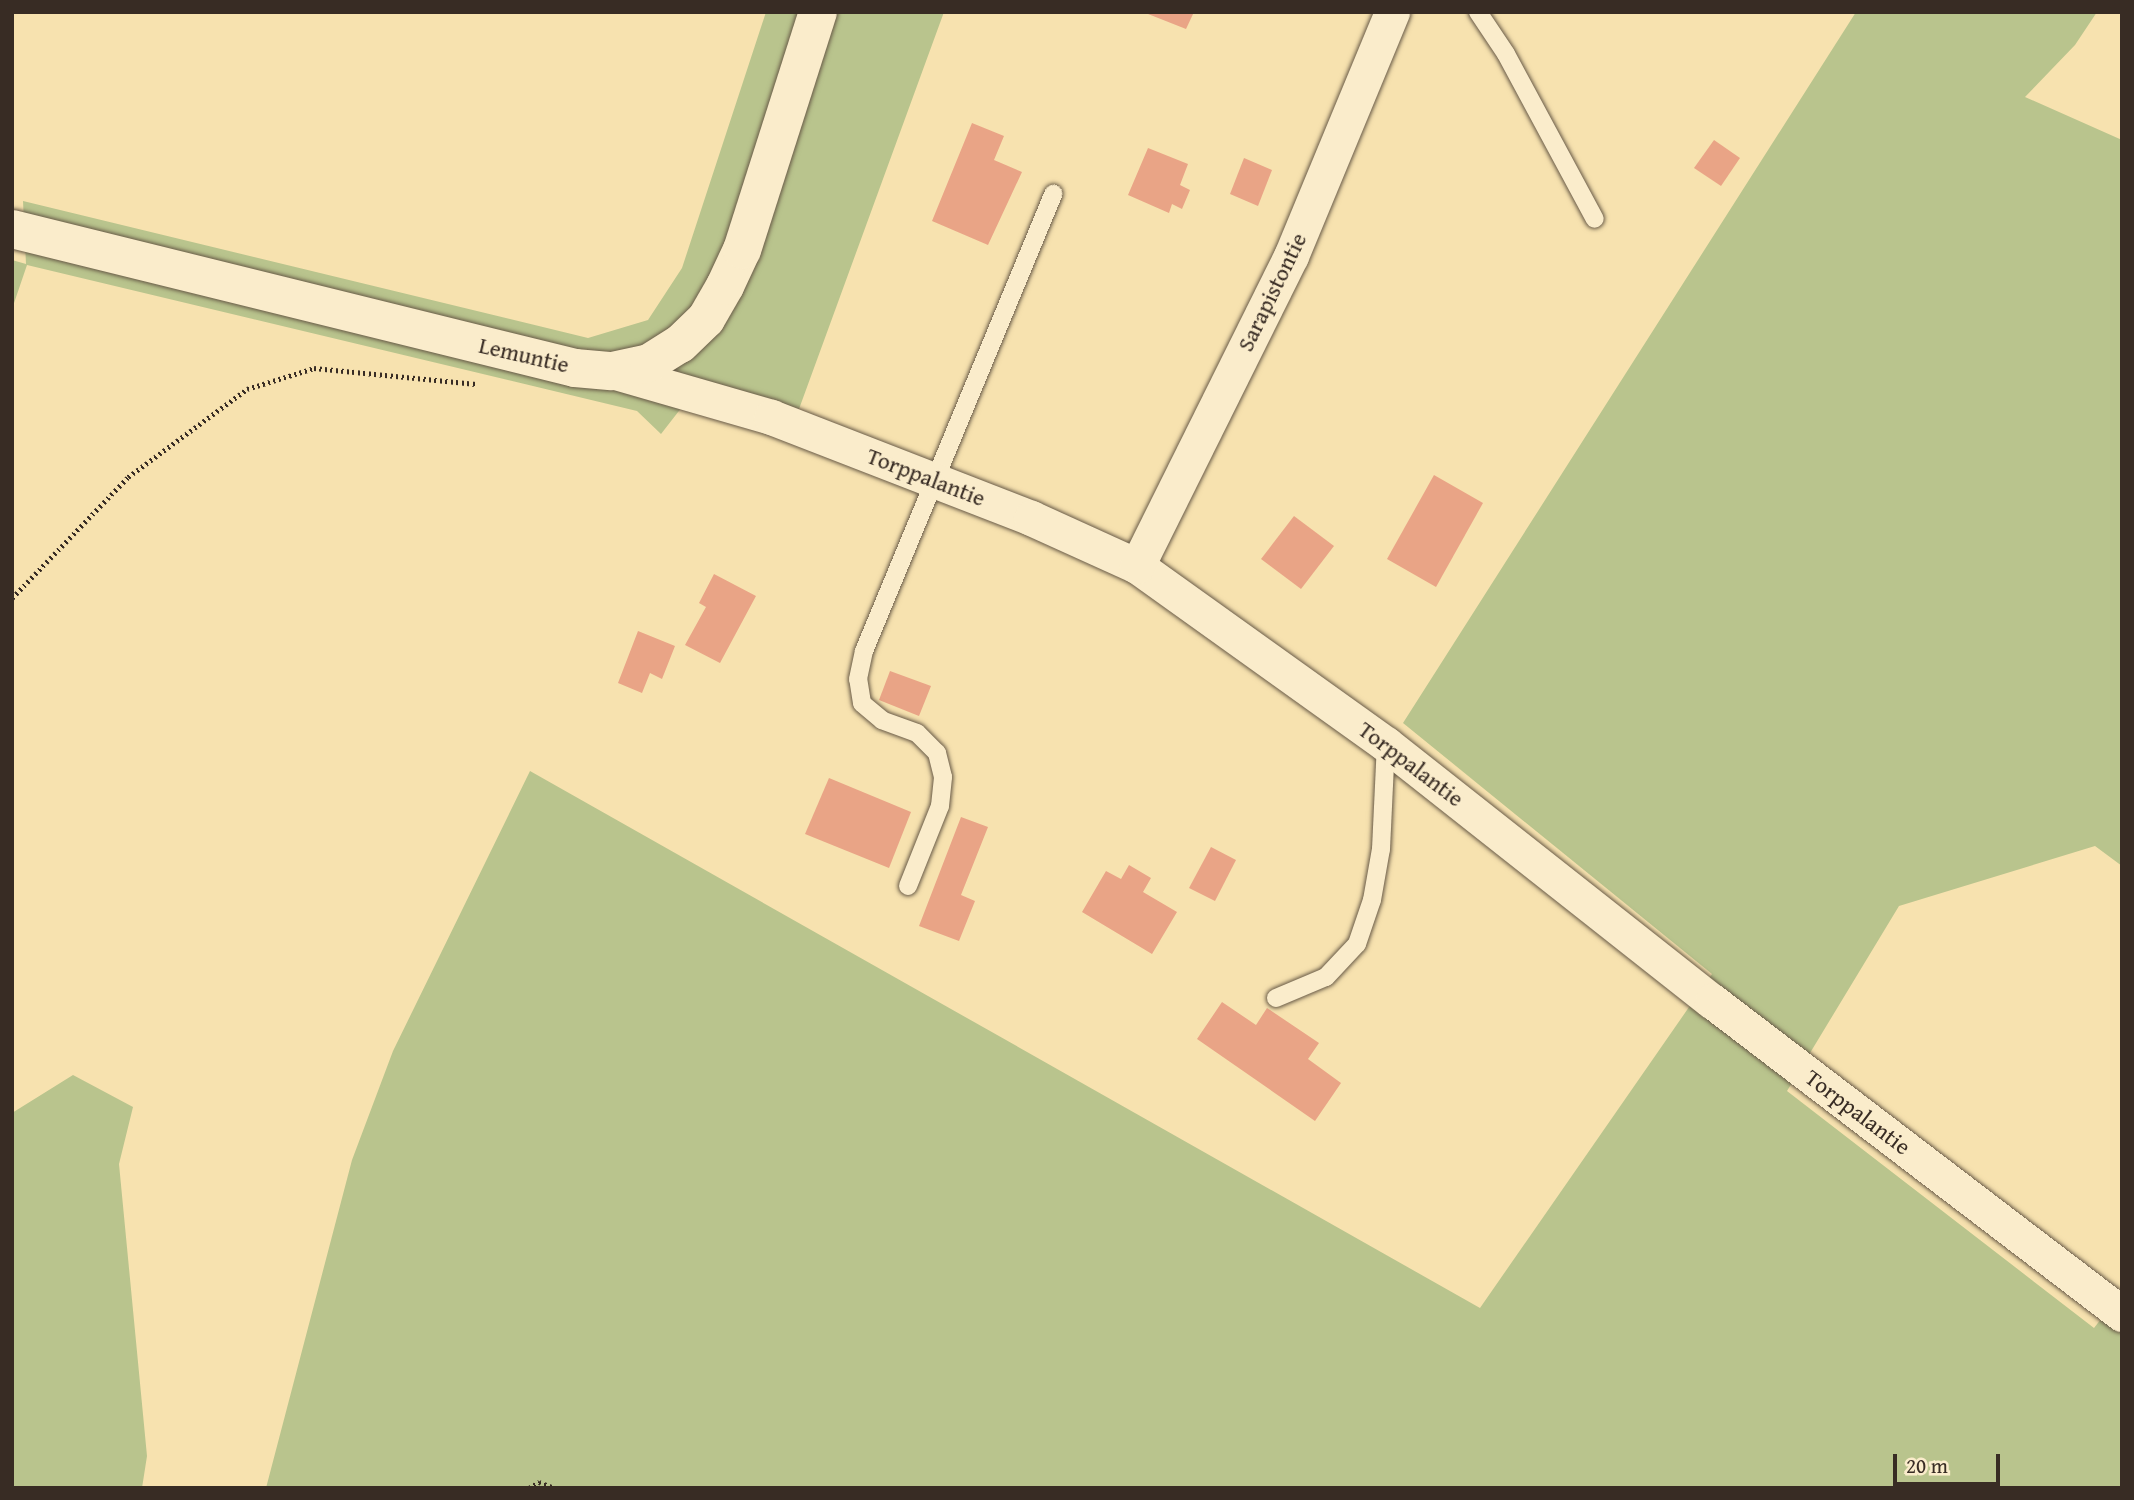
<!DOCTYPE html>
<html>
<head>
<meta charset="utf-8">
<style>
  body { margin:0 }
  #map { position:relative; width:2134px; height:1500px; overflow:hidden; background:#f7e2af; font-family:"Gentium Book Plus",serif }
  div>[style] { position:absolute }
  .green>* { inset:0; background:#b9c48d }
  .building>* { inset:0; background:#e9a486 }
  .path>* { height:4.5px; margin-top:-2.25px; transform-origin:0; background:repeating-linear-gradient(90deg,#382c24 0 2px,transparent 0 5.5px) }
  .roads { filter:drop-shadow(0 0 2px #685a47) drop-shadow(0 0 2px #685a47) }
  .service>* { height:18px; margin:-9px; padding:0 9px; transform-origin:9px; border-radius:9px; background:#faeccb }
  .minor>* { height:35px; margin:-17.5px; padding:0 17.5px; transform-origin:17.5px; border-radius:17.5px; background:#faeccb }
  .tertiary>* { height:38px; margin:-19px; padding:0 19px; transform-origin:19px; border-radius:19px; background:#faeccb }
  span { translate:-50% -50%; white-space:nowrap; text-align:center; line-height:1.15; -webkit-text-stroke:5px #faeccb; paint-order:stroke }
  .street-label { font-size:23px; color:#382c24 }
  .frame { position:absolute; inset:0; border:14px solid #382c24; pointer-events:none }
  .scale { position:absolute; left:1893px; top:1454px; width:107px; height:32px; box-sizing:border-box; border:4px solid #382c24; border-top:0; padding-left:9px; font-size:21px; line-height:24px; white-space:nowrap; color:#382c24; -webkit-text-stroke:5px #faeccb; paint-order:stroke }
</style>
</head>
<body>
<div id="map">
  <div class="green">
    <i style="clip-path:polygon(766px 12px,944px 12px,799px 409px,703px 380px,661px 434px,637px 411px,27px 265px,12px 309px,12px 260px,26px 264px,23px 201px,588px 338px,648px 320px,682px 268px)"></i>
    <i style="clip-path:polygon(1856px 12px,2097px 12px,2075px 45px,2025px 97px,2122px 140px,2122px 866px,2095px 846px,1899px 906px,1787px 1091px,2094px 1328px,2122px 1292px,2122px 1488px,266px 1488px,352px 1160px,393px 1051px,530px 771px,1480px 1308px,1712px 974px,1403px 723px)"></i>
    <i style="clip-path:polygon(73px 1075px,133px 1107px,119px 1164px,147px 1456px,142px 1488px,12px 1488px,12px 1113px)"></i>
  </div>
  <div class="building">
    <i style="clip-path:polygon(1143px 12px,1194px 12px,1186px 29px)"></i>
    <i style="clip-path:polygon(972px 123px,1004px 136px,994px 160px,1022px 172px,988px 245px,932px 221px)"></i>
    <i style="clip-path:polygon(1714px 140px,1740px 158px,1721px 186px,1694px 168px)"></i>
    <i style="clip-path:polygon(1148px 148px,1188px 164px,1180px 185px,1190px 190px,1182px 209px,1172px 204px,1169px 213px,1128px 195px)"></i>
    <i style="clip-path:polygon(1244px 158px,1272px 170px,1258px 206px,1230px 194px)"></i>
    <i style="clip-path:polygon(1434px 475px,1483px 503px,1436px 587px,1387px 559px)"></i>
    <i style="clip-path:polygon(1294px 516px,1334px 546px,1301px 589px,1261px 559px)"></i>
    <i style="clip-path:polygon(714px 574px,756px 596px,720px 663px,685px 645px,706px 607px,699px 603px)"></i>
    <i style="clip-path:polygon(638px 631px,675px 646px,662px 679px,650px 673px,642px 693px,618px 683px)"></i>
    <i style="clip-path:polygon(890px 671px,931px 686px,919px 716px,879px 700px)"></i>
    <i style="clip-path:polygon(829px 778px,911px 812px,889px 868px,805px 834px)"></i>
    <i style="clip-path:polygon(961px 817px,988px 827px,961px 895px,975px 901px,959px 941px,919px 926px)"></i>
    <i style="clip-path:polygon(1211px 847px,1236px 860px,1215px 901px,1189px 888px)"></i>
    <i style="clip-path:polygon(1129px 865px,1151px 878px,1143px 892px,1177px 912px,1152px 954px,1082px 912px,1106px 871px,1121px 879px)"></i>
    <i style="clip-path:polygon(1222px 1002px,1256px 1025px,1267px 1008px,1319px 1043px,1308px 1059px,1341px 1083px,1315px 1121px,1197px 1039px)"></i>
  </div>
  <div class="path">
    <i style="left:12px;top:598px;width:168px;rotate:-46.2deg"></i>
    <i style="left:128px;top:477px;width:148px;rotate:-36.5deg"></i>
    <i style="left:247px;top:389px;width:70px;rotate:-17.4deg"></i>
    <i style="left:314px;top:368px;width:163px;rotate:5.6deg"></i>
    <i style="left:529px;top:1488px;width:12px;rotate:-31deg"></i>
    <i style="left:539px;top:1482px;width:17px;rotate:21deg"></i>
  </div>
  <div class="roads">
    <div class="service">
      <i style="left:1478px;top:12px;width:50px;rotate:56.3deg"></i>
      <i style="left:1506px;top:54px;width:187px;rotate:61.7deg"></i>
      <i style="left:908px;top:886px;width:86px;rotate:-68.2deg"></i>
      <i style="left:940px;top:806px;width:29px;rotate:-84deg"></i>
      <i style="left:943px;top:777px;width:25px;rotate:-104deg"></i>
      <i style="left:937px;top:753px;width:28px;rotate:-135deg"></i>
      <i style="left:917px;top:733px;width:37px;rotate:-160deg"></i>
      <i style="left:882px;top:720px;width:26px;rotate:-140deg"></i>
      <i style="left:862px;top:703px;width:24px;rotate:-99deg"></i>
      <i style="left:858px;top:679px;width:29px;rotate:-78deg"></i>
      <i style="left:864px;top:651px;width:495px;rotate:-67.5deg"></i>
      <i style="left:1276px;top:998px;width:54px;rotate:-22.8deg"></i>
      <i style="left:1326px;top:977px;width:45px;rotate:-46.8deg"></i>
      <i style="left:1357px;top:944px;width:46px;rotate:-71.2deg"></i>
      <i style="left:1372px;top:900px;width:52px;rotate:-80deg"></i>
      <i style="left:1381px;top:849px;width:105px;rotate:-87.3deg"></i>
    </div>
    <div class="minor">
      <i style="left:612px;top:371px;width:166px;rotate:16.1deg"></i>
      <i style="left:771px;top:417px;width:279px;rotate:21.2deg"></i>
      <i style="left:1031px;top:518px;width:116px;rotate:24.4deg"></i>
      <i style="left:1137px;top:566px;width:306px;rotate:35.6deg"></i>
      <i style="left:1386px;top:744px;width:415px;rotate:38.3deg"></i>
      <i style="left:1712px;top:1001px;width:516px;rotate:37.36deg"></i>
      <i style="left:1137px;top:566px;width:346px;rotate:-63.6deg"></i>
      <i style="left:1291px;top:256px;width:264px;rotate:-67.5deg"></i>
    </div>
    <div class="tertiary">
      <i style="left:12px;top:229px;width:580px;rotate:13.87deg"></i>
      <i style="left:575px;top:368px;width:37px;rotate:5deg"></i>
      <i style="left:612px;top:371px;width:38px;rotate:-12deg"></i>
      <i style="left:649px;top:363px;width:36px;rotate:-32deg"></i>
      <i style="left:680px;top:344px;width:36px;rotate:-44deg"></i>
      <i style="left:706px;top:319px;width:38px;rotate:-60deg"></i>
      <i style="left:725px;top:286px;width:40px;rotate:-65deg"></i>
      <i style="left:742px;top:250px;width:250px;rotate:-72.3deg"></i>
    </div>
  </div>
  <div class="street-label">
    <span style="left:1272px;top:292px;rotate:-64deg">Sarapistontie</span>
    <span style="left:524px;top:355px;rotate:13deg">Lemuntie</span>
    <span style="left:926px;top:477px;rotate:21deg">Torppalantie</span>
    <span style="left:1411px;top:764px;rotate:37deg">Torppalantie</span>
    <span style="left:1858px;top:1112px;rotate:37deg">Torppalantie</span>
  </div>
  <div class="frame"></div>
  <div class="scale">20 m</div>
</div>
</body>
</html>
